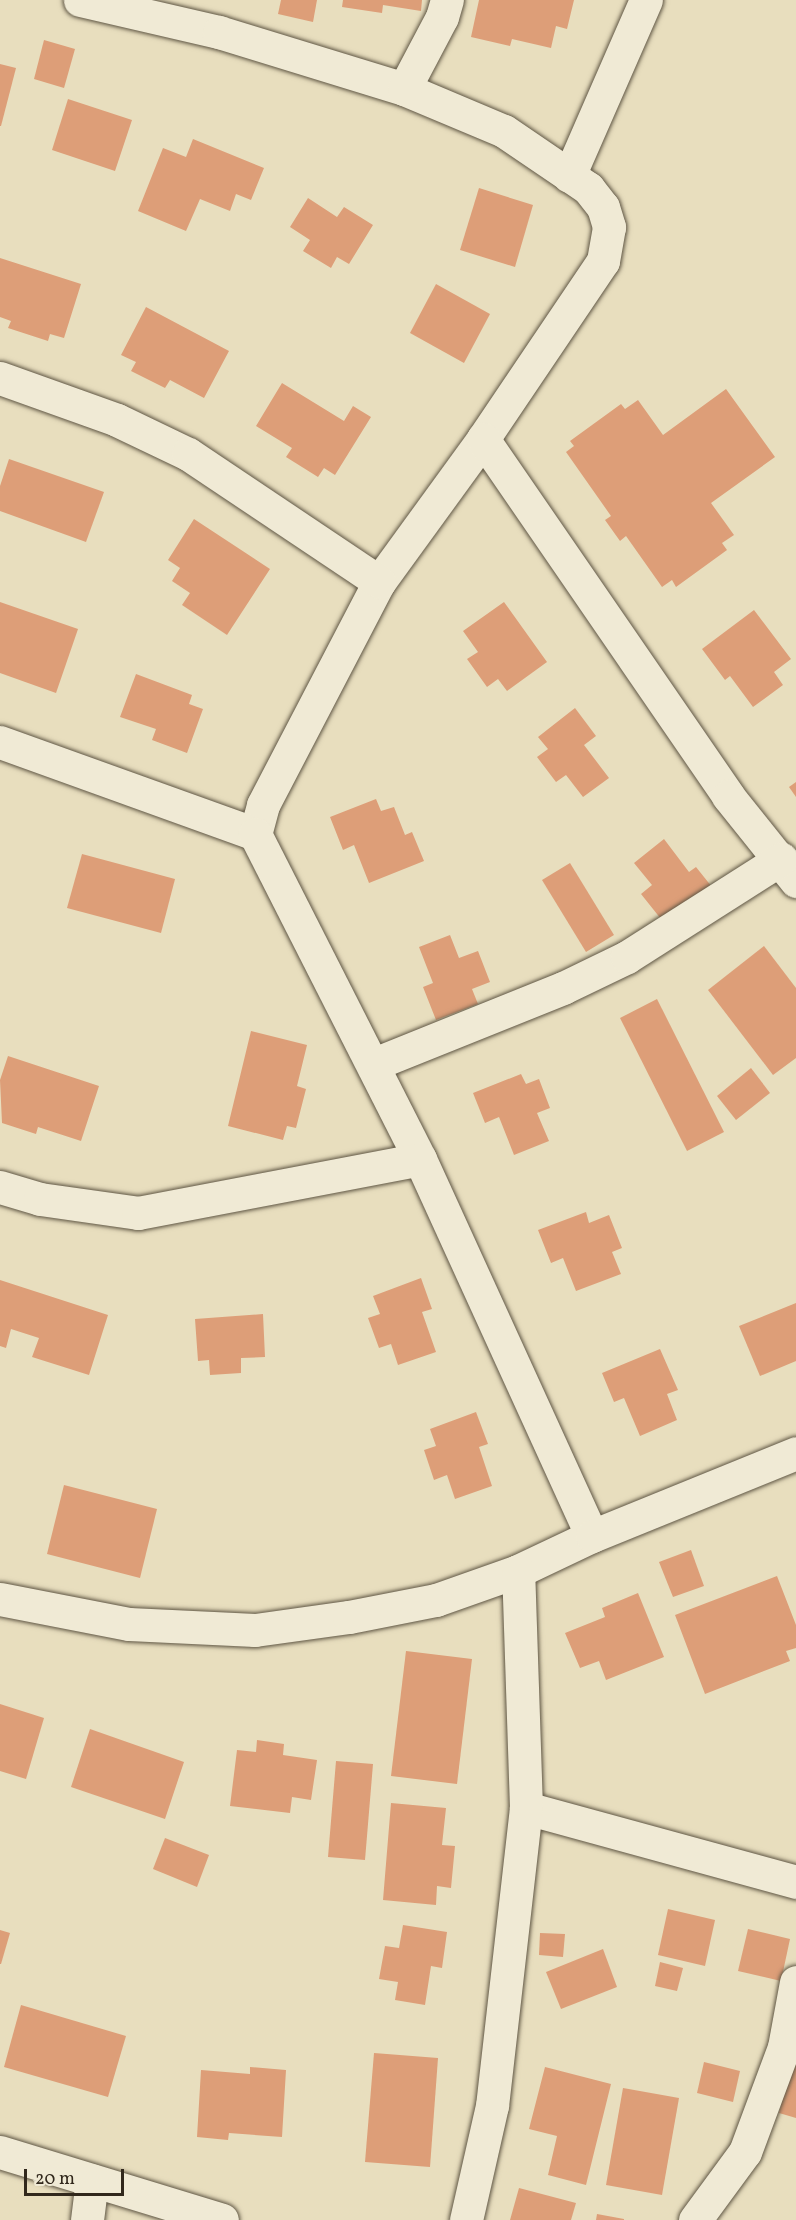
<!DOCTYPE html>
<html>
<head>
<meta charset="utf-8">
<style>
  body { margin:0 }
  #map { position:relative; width:796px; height:2220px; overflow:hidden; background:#e8debe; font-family:Vollkorn,serif }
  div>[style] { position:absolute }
  .building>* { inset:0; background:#dd9e78 }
  .roads { filter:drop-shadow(0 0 2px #5f5644) drop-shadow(0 0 2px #5f5644) }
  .street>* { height:33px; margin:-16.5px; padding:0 16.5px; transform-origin:16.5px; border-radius:16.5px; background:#f0ead5 }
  span { translate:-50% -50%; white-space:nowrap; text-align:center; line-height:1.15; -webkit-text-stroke:4.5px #f0ead5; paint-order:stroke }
  .scale { position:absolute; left:24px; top:2169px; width:100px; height:27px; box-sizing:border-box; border:3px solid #31281c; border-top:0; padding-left:8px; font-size:18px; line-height:21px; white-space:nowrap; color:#31281c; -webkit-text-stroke:4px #f0ead5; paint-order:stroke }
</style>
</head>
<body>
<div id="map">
  <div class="building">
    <i style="clip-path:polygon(281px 0,317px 0,313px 22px,278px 14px)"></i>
    <i style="clip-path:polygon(343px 0,422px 0,421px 11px,383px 5px,382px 13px,342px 7px)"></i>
    <i style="clip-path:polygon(479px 0,574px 0,567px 29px,556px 26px,551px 48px,512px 39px,510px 46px,471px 37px)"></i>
    <i style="clip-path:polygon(44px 40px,75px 49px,64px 88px,34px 79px)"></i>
    <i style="clip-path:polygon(0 64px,16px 68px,1px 126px,0 126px)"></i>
    <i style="clip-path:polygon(68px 99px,132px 120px,115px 171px,52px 150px)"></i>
    <i style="clip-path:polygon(193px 139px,264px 168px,251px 200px,236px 194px,230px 211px,200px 199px,186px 231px,138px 211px,163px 148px,186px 157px)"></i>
    <i style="clip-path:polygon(479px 188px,533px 205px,515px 267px,460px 250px)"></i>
    <i style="clip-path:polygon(308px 198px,337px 217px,344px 207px,373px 225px,349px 264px,337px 257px,331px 268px,303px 251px,310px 240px,290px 227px)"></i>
    <i style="clip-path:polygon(0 258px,81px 284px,64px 338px,50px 334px,48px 341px,8px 328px,11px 321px,0 317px)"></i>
    <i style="clip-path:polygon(436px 284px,490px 314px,464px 363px,410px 333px)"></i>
    <i style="clip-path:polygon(146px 307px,229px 351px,204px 398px,170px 380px,165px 388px,131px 371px,136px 362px,121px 355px)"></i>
    <i style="clip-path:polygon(282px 383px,344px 421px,353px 406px,371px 417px,335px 475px,324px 468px,318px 477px,286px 457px,292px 448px,256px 426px)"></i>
    <i style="clip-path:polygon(726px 389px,775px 457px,711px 503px,734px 535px,722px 543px,727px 550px,676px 587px,672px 580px,662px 587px,626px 536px,620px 541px,605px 520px,611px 516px,566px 452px,574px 446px,570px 441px,621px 404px,625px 409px,638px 400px,663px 435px)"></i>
    <i style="clip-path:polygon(9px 459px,104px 492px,86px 542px,0 511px,0 486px)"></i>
    <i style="clip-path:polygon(194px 519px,270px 569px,227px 635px,182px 605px,190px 593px,172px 581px,180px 568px,168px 560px)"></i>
    <i style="clip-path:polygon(0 602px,78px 629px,56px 693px,0 673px)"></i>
    <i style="clip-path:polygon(504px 602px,547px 662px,507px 691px,498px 679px,487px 687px,467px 659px,478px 652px,463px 631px)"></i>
    <i style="clip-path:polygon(754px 610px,791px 659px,774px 672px,783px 685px,753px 707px,730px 676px,725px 680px,702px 649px)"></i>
    <i style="clip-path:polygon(136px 674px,192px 695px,189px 704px,203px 709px,187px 753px,152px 740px,156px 729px,120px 717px)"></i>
    <i style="clip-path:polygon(575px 708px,596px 736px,584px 745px,609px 778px,583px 797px,566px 775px,556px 782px,537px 757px,548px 749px,538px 737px)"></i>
    <i style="clip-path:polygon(796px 782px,796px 797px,789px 787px)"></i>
    <i style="clip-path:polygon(376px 799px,381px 811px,394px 807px,405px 835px,412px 832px,424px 861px,369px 883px,354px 845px,343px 850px,330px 817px)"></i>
    <i style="clip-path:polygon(664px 839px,689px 872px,696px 867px,716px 892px,661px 919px,641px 894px,652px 885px,634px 863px)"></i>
    <i style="clip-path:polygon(82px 854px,175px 879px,161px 933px,67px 908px)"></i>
    <i style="clip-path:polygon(570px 863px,614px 935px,586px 952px,542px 880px)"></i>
    <i style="clip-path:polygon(450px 935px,459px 958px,478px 951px,490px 982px,472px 989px,478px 1004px,436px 1020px,423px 987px,433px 983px,419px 947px)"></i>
    <i style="clip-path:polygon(764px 946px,796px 988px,796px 1058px,773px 1075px,708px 990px)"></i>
    <i style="clip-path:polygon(657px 999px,724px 1132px,687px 1151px,620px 1018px)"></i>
    <i style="clip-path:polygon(251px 1031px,307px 1045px,297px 1086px,306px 1089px,296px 1128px,287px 1126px,283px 1140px,228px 1126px)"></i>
    <i style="clip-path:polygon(8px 1056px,99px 1086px,81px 1141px,38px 1127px,36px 1134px,2px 1123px,0 1080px)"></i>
    <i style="clip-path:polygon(751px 1068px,770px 1093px,736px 1120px,717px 1096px)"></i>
    <i style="clip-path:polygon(521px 1074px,526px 1084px,539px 1079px,550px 1108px,537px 1113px,549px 1141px,514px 1155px,499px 1117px,485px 1123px,473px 1093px)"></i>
    <i style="clip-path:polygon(586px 1212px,589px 1223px,609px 1215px,622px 1248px,612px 1252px,621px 1274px,576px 1291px,563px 1258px,551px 1263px,538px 1230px)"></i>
    <i style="clip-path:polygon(421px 1278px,432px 1309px,422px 1312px,436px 1352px,398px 1365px,391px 1344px,379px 1348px,368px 1318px,380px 1314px,373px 1296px)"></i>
    <i style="clip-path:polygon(0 1280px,108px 1315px,89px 1375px,32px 1357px,39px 1338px,11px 1329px,6px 1348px,0 1346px)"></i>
    <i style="clip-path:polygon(796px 1303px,796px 1361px,760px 1376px,739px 1326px)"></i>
    <i style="clip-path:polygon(263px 1314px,265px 1357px,241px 1358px,241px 1373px,210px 1375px,209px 1360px,198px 1361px,195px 1319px)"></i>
    <i style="clip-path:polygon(660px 1349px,678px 1390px,667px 1394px,677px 1420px,640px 1436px,624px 1398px,614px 1402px,602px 1373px)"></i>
    <i style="clip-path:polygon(476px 1412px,488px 1444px,479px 1447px,492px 1486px,455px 1499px,447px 1475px,434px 1480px,424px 1450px,436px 1446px,430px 1429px)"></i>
    <i style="clip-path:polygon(64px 1485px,157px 1509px,140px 1578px,47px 1554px)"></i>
    <i style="clip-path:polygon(691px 1550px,704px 1586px,673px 1597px,659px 1562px)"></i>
    <i style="clip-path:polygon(777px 1576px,796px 1625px,796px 1648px,786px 1651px,790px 1661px,705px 1694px,675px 1615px)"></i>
    <i style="clip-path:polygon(638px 1593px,664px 1657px,606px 1680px,599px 1661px,580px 1668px,565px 1633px,605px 1617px,602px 1608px)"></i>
    <i style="clip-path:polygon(406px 1651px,472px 1659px,457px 1784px,391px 1776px)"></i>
    <i style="clip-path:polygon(0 1704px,44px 1718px,26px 1779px,0 1771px)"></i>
    <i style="clip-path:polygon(90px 1729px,184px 1762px,165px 1819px,71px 1787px)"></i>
    <i style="clip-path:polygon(257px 1740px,284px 1744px,283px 1755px,317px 1760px,311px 1800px,292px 1797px,290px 1813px,230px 1806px,237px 1750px,256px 1752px)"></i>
    <i style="clip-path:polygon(336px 1761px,373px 1764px,365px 1860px,328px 1857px)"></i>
    <i style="clip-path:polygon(391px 1803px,446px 1808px,442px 1845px,455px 1846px,451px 1888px,437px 1886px,436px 1905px,383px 1900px)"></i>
    <i style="clip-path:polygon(165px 1838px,209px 1855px,197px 1887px,153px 1869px)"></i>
    <i style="clip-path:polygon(668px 1909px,715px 1920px,705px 1966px,658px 1955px)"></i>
    <i style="clip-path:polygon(403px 1925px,447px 1932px,442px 1968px,431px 1966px,425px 2005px,395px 2000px,398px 1982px,379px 1979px,385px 1946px,399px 1948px)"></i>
    <i style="clip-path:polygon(748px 1929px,790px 1939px,781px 1981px,738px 1971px)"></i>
    <i style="clip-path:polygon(0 1930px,10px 1933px,1px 1964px,0 1964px)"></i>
    <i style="clip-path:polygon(540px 1933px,565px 1934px,563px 1957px,539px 1955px)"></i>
    <i style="clip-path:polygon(603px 1949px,617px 1987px,561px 2009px,546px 1972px)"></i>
    <i style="clip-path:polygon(660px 1962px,683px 1968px,677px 1991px,655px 1986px)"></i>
    <i style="clip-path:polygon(21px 2005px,126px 2036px,108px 2097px,4px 2067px)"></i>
    <i style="clip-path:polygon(795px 2048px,796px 2048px,796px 2118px,779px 2113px)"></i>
    <i style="clip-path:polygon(374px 2053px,438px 2058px,430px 2167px,365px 2162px)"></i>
    <i style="clip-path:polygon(704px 2062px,740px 2071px,733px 2102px,697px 2093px)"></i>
    <i style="clip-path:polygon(250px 2067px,286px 2070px,282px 2137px,229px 2133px,228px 2140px,197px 2137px,201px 2070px,250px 2074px)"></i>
    <i style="clip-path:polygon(545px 2067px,611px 2084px,586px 2185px,548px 2175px,557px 2136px,529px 2129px)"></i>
    <i style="clip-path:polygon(623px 2088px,679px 2098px,662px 2195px,606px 2185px)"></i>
    <i style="clip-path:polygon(519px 2188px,576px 2203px,571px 2220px,510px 2220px)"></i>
    <i style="clip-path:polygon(597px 2214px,624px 2219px,624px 2220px,596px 2220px)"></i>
  </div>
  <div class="roads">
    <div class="street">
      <i style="left:80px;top:0;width:143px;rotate:13deg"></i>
      <i style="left:219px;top:32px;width:194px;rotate:17.1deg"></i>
      <i style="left:404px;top:89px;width:108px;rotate:22.8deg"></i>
      <i style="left:504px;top:131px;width:102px;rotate:34.2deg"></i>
      <i style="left:588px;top:188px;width:24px;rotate:52deg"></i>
      <i style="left:603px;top:207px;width:21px;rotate:73deg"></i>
      <i style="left:609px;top:227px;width:35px;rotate:100deg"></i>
      <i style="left:603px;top:261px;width:215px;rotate:124deg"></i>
      <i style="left:483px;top:439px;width:177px;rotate:126deg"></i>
      <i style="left:379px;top:582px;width:251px;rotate:117.5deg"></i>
      <i style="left:263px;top:805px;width:30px;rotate:105deg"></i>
      <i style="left:404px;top:89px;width:81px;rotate:-62.2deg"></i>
      <i style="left:442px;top:17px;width:18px;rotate:-74deg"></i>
      <i style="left:569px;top:176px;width:192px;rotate:-66.4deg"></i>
      <i style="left:0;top:378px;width:124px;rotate:19.7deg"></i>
      <i style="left:117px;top:420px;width:79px;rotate:25.6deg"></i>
      <i style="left:188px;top:454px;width:230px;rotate:33.8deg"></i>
      <i style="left:483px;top:439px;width:433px;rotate:55.5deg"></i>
      <i style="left:728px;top:796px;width:109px;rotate:51.3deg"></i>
      <i style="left:0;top:742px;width:271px;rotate:19.8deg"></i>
      <i style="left:255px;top:834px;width:364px;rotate:63.1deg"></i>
      <i style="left:420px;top:1159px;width:414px;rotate:65.5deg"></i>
      <i style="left:374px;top:1064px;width:204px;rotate:-21.9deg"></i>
      <i style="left:563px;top:988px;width:71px;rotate:-25.8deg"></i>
      <i style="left:627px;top:957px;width:183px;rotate:-32.5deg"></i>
      <i style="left:0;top:1187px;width:42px;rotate:16.7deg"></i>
      <i style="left:40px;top:1199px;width:99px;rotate:8.1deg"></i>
      <i style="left:138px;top:1213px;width:287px;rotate:-10.8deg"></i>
      <i style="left:0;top:1599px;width:131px;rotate:11deg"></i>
      <i style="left:129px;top:1624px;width:126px;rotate:2.7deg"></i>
      <i style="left:255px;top:1630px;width:95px;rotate:-7.9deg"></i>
      <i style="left:349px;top:1617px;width:89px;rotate:-11.1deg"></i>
      <i style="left:436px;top:1600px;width:87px;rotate:-19.5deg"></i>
      <i style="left:518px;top:1571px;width:82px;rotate:-25.3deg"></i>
      <i style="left:592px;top:1536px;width:220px;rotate:-22.1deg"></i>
      <i style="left:526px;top:1808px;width:280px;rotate:15.3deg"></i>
      <i style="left:0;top:2152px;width:232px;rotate:17deg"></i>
      <i style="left:87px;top:2220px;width:40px;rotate:-82.9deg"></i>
      <i style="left:466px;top:2220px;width:117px;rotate:-77.2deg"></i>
      <i style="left:492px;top:2106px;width:300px;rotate:-83.5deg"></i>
      <i style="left:526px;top:1808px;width:237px;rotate:-91.9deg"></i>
      <i style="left:695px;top:2220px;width:84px;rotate:-53.7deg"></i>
      <i style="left:745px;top:2152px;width:112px;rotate:-69.6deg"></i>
      <i style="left:784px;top:2047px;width:66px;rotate:-79.5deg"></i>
    </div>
  </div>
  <div class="scale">20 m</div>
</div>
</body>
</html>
